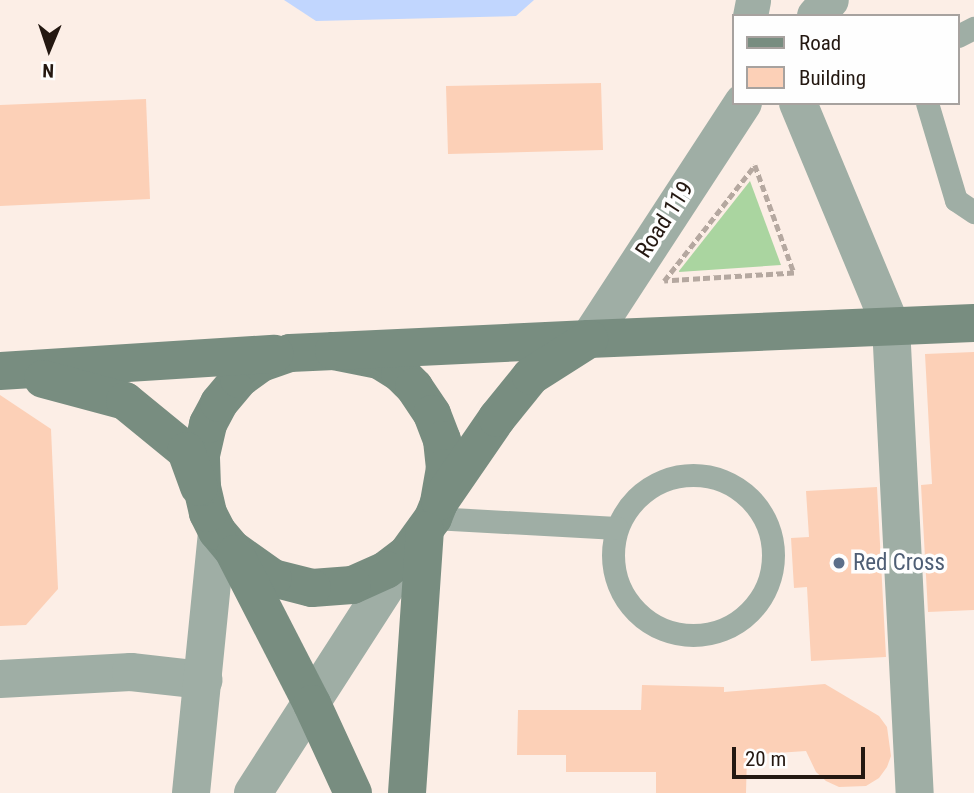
<!DOCTYPE html>
<html>
<head>
<meta charset="utf-8">
<style>
  body { margin:0 }
  #map { position:relative; width:974px; height:793px; overflow:hidden; background:#fceee6; font-family:"Roboto Condensed",sans-serif }
  div>[style] { position:absolute }
  .green>* { inset:0; background:#aad5a0 }
  .water>* { inset:0; background:#c1d6fe }
  .building>* { inset:0; background:#fcd0b7 }
  .path>* { height:4.5px; margin-top:-2.25px; transform-origin:0; background:repeating-linear-gradient(90deg,#b5a8a0 0 7px,transparent 0 10.5px) }
  .service>* { height:23px; margin:-11.5px; padding:0 11.5px; transform-origin:11.5px; border-radius:11.5px; background:#9faea5 }
  .service>.ring { margin:-11.5px; padding:0; box-sizing:content-box; background:none; border:23px solid #9faea5; border-radius:50% }
  .pedestrian>* { height:35px; margin:-17.5px; padding:0 17.5px; transform-origin:17.5px; border-radius:17.5px; background:#9faea5 }
  .minor>* { height:38px; margin:-19px; padding:0 19px; transform-origin:19px; border-radius:19px; background:#9faea5 }
  .tertiary>* { height:38px; margin:-19px; padding:0 19px; transform-origin:19px; border-radius:19px; background:#9faea5 }
  .secondary>* { height:38px; margin:-19px; padding:0 19px; transform-origin:19px; border-radius:19px; background:#788d80 }
  .dots>* { width:19px; height:19px; translate:-50% -50%; box-sizing:border-box; border:4px solid #fefefe; border-radius:50% }
  span { translate:-50% -50%; white-space:nowrap; text-align:center; line-height:1.15; -webkit-text-stroke:7px #fefefe; paint-order:stroke }
  .street-label { font-size:23px; color:#241811 }
  .service-label { font-size:23px; color:#4e5e75 }
  .left { translate:0 -50%; text-align:left }
  .legend { position:absolute; left:732px; top:14px; width:228px; height:91px; box-sizing:border-box; background:#fefefe; border:2px solid #a7a29f; margin:0; padding:9px 12px; list-style:none; font-size:21px; color:#241811 }
  .legend li { display:flex; align-items:center; gap:14px; height:35px }
  .legend b { width:35px; border:2px solid #a7a29f }
  .north { position:absolute; left:14px; top:14px; width:70px; height:70px; -webkit-text-stroke:5px #fefefe; paint-order:stroke; rotate:182deg; font-size:19px; font-weight:700; line-height:28px; text-align:center; color:#241811 }
  .north::after { content:''; display:block; margin:auto; width:24px; height:32px; background:#241811; clip-path:polygon(50% 0,100% 100%,50% 72%,0 100%) }
  .scale { position:absolute; left:732px; top:747px; width:133px; height:32px; box-sizing:border-box; border:4px solid #241811; border-top:0; padding-left:9px; font-size:21px; line-height:24px; white-space:nowrap; color:#241811; -webkit-text-stroke:5px #fefefe; paint-order:stroke }
</style>
</head>
<body>
<div id="map">
  <div class="green">
    <i style="clip-path:polygon(750px 181px,781px 265px,679px 272px,679px 271px)"></i>
  </div>
  <div class="water">
    <i style="clip-path:polygon(284px 0,534px 0,516px 16px,316px 21px)"></i>
  </div>
  <div class="building">
    <i style="clip-path:polygon(601px 83px,603px 150px,448px 154px,446px 86px)"></i>
    <i style="clip-path:polygon(146px 99px,150px 199px,0 206px,0 105px)"></i>
    <i style="clip-path:polygon(974px 352px,974px 610px,928px 612px,921px 485px,932px 484px,925px 354px)"></i>
    <i style="clip-path:polygon(0 395px,51px 429px,58px 589px,26px 625px,0 626px)"></i>
    <i style="clip-path:polygon(877px 487px,886px 657px,811px 661px,807px 587px,794px 588px,791px 538px,809px 537px,806px 491px)"></i>
    <i style="clip-path:polygon(825px 684px,879px 716px,887px 727px,891px 756px,887px 767px,879px 778px,866px 786px,839px 787px,826px 781px,816px 772px,806px 751px,747px 755px,746px 793px,656px 793px,656px 772px,566px 772px,566px 755px,517px 755px,518px 710px,641px 710px,642px 685px,724px 687px,724px 692px)"></i>
  </div>
  <div class="path">
    <i style="left:755px;top:165px;width:115px;rotate:70.1deg"></i>
    <i style="left:794px;top:273px;width:130px;rotate:176.5deg"></i>
    <i style="left:664px;top:281px;width:147px;rotate:-51.9deg"></i>
  </div>
  <div class="service">
    <i style="left:958px;top:36px;width:18px;rotate:-27deg"></i>
    <i style="left:927px;top:103px;width:101px;rotate:73.4deg"></i>
    <i style="left:956px;top:200px;width:22px;rotate:34deg"></i>
    <i class="ring" style="left:613px;top:475px;width:137px;height:137px"></i>
    <i style="left:433px;top:518px;width:184px;rotate:3.1deg"></i>
  </div>
  <div class="pedestrian">
    <i style="left:750px;top:16px;width:16px;rotate:-79deg"></i>
  </div>
  <div class="minor">
    <i style="left:891px;top:326px;width:468px;rotate:87.1deg"></i>
    <i style="left:0;top:679px;width:131px;rotate:-3.1deg"></i>
    <i style="left:131px;top:672px;width:73px;rotate:6.3deg"></i>
    <i style="left:191px;top:793px;width:263px;rotate:-84.3deg"></i>
    <i style="left:253px;top:793px;width:284px;rotate:-57.2deg"></i>
  </div>
  <div class="tertiary">
    <i style="left:816px;top:16px;width:21px;rotate:-49deg"></i>
    <i style="left:798px;top:103px;width:242px;rotate:67.4deg"></i>
    <i style="left:589px;top:339px;width:282px;rotate:-56.9deg"></i>
  </div>
  <div class="secondary">
    <i style="left:334px;top:351px;width:46px;rotate:11.3deg"></i>
    <i style="left:379px;top:360px;width:25px;rotate:32deg"></i>
    <i style="left:400px;top:373px;width:20px;rotate:45deg"></i>
    <i style="left:414px;top:387px;width:32px;rotate:56deg"></i>
    <i style="left:432px;top:414px;width:28px;rotate:69deg"></i>
    <i style="left:442px;top:440px;width:28px;rotate:84deg"></i>
    <i style="left:445px;top:468px;width:36px;rotate:100deg"></i>
    <i style="left:439px;top:503px;width:16px;rotate:112deg"></i>
    <i style="left:433px;top:518px;width:44px;rotate:125.8deg"></i>
    <i style="left:407px;top:554px;width:26px;rotate:143deg"></i>
    <i style="left:386px;top:570px;width:37px;rotate:156deg"></i>
    <i style="left:352px;top:585px;width:40px;rotate:175.7deg"></i>
    <i style="left:312px;top:588px;width:40px;rotate:-165.6deg"></i>
    <i style="left:273px;top:578px;width:50px;rotate:-144.7deg"></i>
    <i style="left:232px;top:549px;width:23px;rotate:-130deg"></i>
    <i style="left:217px;top:531px;width:20px;rotate:-117deg"></i>
    <i style="left:208px;top:513px;width:27px;rotate:-103deg"></i>
    <i style="left:202px;top:487px;width:32px;rotate:-92deg"></i>
    <i style="left:201px;top:455px;width:32px;rotate:-77deg"></i>
    <i style="left:208px;top:424px;width:24px;rotate:-62deg"></i>
    <i style="left:219px;top:403px;width:31px;rotate:-50deg"></i>
    <i style="left:239px;top:379px;width:27px;rotate:-36deg"></i>
    <i style="left:261px;top:363px;width:31px;rotate:-19deg"></i>
    <i style="left:290px;top:353px;width:44px;rotate:-2.6deg"></i>
    <i style="left:334px;top:351px;width:255px;rotate:-2.7deg"></i>
    <i style="left:589px;top:339px;width:385px;rotate:-2.4deg"></i>
    <i style="left:0;top:371px;width:275px;rotate:-3.6deg"></i>
    <i style="left:43px;top:379px;width:85px;rotate:15deg"></i>
    <i style="left:125px;top:401px;width:79px;rotate:39.3deg"></i>
    <i style="left:186px;top:451px;width:38px;rotate:70deg"></i>
    <i style="left:440px;top:501px;width:101px;rotate:-55.5deg"></i>
    <i style="left:497px;top:418px;width:54px;rotate:-51deg"></i>
    <i style="left:531px;top:376px;width:69px;rotate:-32.5deg"></i>
    <i style="left:235px;top:554px;width:169px;rotate:62.8deg"></i>
    <i style="left:312px;top:704px;width:98px;rotate:65.3deg"></i>
    <i style="left:407px;top:793px;width:263px;rotate:-86.1deg"></i>
  </div>
  <div class="dots">
    <i style="left:839px;top:563px;background:#5c6f8a"></i>
  </div>
  <div class="street-label">
    <span style="left:665px;top:220px;rotate:-57deg">Road 119</span>
  </div>
  <div class="service-label">
    <span class="left" style="left:853px;top:563px">Red Cross</span>
  </div>
  <ul class="legend">
  <li><b style="height:9px;background:#788d80"></b>Road</li>
  <li><b style="height:19px;background:#fcd0b7"></b>Building</li>
  </ul>
  <div class="north">N</div>
  <div class="scale">20 m</div>
</div>
</body>
</html>
